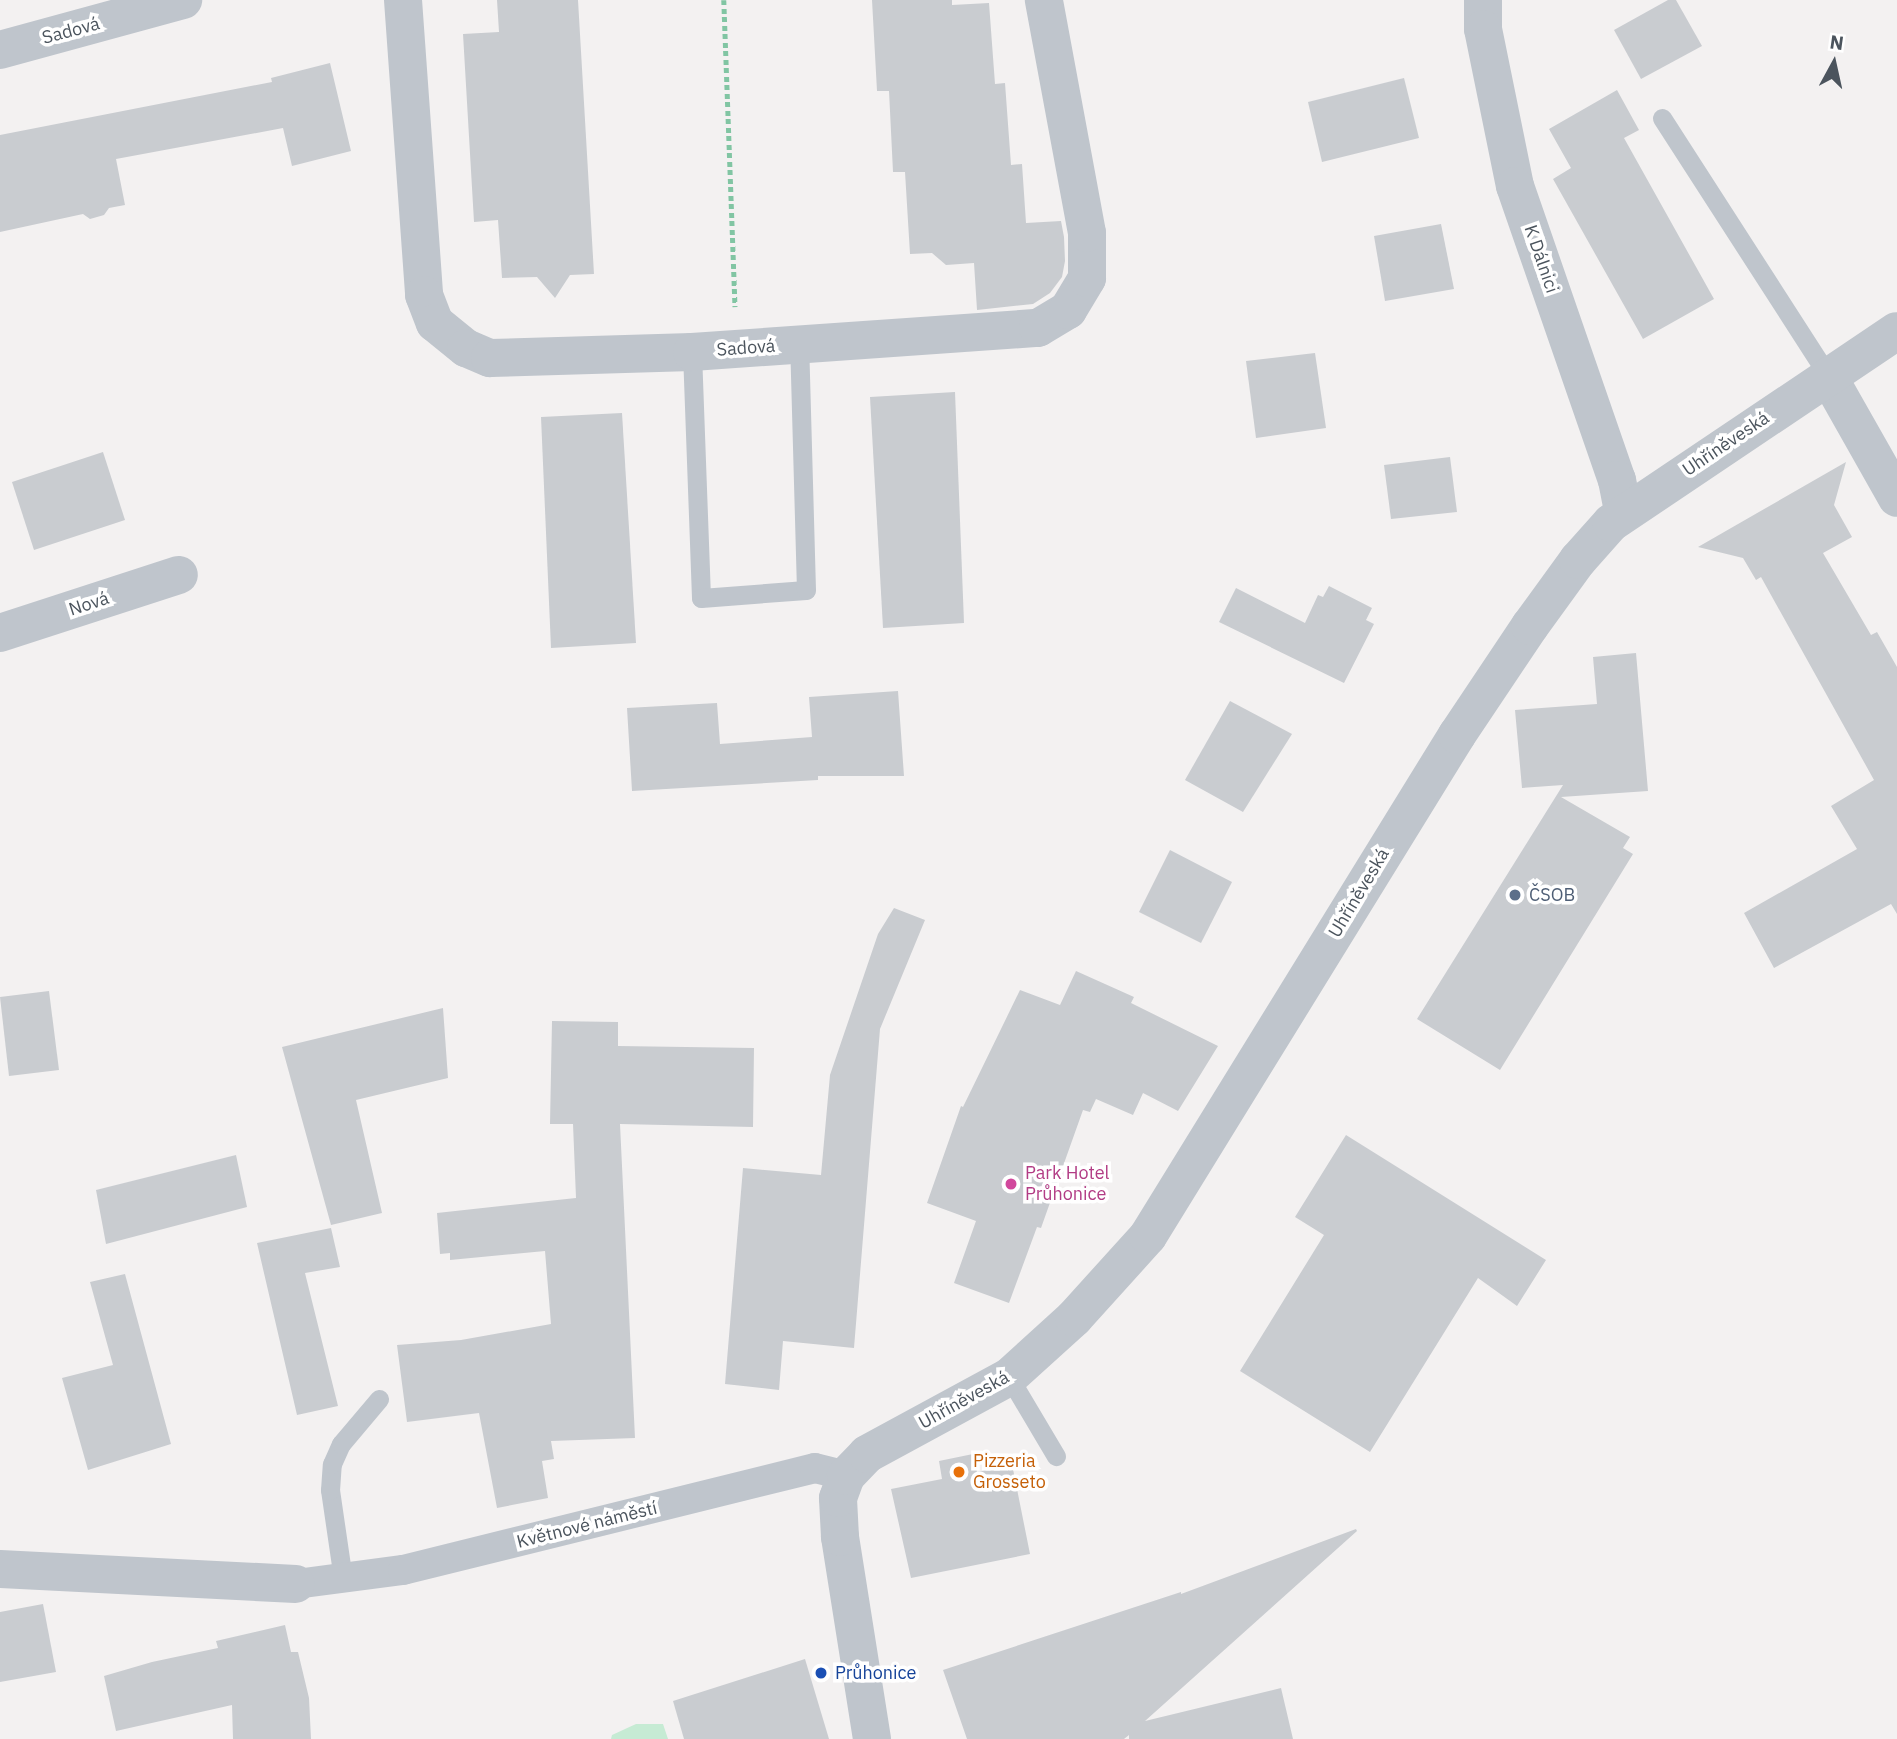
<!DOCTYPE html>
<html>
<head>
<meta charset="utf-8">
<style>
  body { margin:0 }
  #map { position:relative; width:1897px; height:1739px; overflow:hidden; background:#f3f1f1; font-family:"IBM Plex Sans",sans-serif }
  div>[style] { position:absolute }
  .green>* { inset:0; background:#c6ebd4 }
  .building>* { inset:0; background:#c9ccd0 }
  .path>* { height:4.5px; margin-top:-2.25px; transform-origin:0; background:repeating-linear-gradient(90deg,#81c5a3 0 5px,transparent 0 8.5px) }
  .service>* { height:19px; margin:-9.5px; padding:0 9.5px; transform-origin:9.5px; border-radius:9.5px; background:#bfc5cc }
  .pedestrian>* { height:30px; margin:-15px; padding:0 15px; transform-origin:15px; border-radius:15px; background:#bfc5cc }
  .minor>* { height:38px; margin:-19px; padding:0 19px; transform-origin:19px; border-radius:19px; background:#bfc5cc }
  .tertiary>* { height:38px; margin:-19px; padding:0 19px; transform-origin:19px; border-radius:19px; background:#bfc5cc }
  .dots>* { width:19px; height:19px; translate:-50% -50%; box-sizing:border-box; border:4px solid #fff; border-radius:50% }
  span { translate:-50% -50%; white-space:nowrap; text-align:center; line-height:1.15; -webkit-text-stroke:7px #fff; paint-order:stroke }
  .street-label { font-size:18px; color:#4b545d }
  .service-label { font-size:18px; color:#4e5e75 }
  .left { translate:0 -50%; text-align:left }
  .hotel-label { font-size:18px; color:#b23c85 }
  .food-label { font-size:18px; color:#c56008 }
  .transit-label { font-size:18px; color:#164399 }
  .north { position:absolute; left:1799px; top:28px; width:70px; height:70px; -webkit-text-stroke:5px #fff; paint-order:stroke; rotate:8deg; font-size:19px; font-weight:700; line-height:28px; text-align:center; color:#4b545d }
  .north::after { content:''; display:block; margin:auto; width:24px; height:32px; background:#4b545d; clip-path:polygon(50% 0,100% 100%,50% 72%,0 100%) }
</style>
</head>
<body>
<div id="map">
  <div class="green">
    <i style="clip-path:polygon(636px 1724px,663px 1724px,668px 1739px,611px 1739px,612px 1735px)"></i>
  </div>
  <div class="building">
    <i style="clip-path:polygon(497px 0,578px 0,594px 274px,570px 275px,555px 298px,537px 277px,502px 278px,498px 220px,474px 222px,463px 34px,499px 32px)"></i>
    <i style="clip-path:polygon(872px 0,952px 0,952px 5px,989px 3px,995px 84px,1005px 83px,1011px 165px,1022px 164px,1026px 223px,1061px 221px,1064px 237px,1065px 261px,1062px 277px,1050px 293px,1033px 304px,977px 310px,974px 263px,946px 265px,932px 253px,910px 254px,905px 172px,893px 172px,889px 91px,877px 91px)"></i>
    <i style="clip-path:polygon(1668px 0,1676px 0,1702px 46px,1641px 79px,1614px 30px)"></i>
    <i style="clip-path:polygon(330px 63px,351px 151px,292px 166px,283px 128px,116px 159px,125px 205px,109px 208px,104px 215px,90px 219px,83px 214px,0 232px,0 135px,272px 82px,271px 78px)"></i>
    <i style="clip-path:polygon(1404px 78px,1419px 138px,1322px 162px,1308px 102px)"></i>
    <i style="clip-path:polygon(1617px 90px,1639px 130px,1624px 138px,1714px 299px,1643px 339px,1553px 179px,1571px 168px,1549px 129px)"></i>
    <i style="clip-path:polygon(1441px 224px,1454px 289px,1385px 301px,1374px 236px)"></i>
    <i style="clip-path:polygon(1315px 353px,1326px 428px,1256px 438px,1246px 361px)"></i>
    <i style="clip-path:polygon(955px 392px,964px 623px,883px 628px,870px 397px)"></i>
    <i style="clip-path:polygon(622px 413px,636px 643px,551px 648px,541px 417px)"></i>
    <i style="clip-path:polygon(103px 452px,125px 520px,34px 550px,12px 482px)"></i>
    <i style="clip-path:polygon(1450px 457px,1457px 512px,1391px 519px,1384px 465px)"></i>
    <i style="clip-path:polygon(1846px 462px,1834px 505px,1852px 537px,1823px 553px,1871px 635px,1877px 632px,1897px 667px,1897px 914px,1891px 904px,1774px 968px,1744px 913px,1857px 849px,1831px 806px,1874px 780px,1761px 577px,1756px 580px,1743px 558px,1698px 547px)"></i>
    <i style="clip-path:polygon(1329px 586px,1372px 608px,1366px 620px,1374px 624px,1344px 683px,1219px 622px,1236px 588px,1305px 623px,1318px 595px,1323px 597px)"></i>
    <i style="clip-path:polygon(1636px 653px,1648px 791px,1561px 797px,1630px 837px,1623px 848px,1633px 854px,1500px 1070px,1417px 1019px,1563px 785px,1522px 788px,1515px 710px,1597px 704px,1593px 657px)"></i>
    <i style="clip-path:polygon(898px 691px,904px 776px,818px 776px,818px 780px,632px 791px,627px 708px,717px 703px,720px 744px,812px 737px,809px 697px)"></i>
    <i style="clip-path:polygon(1230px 701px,1292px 734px,1243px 812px,1185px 780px)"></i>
    <i style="clip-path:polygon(1170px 850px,1232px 882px,1201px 943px,1139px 912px)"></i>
    <i style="clip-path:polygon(894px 908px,925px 920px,880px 1029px,854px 1348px,783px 1341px,779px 1390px,725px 1384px,743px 1168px,821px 1175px,830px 1075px,878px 934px)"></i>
    <i style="clip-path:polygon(1076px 971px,1134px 997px,1131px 1003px,1218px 1046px,1178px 1111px,1143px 1093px,1133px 1115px,1096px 1099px,1090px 1112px,1083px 1110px,1041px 1228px,1037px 1227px,1009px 1303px,954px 1283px,976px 1221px,927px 1203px,961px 1106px,963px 1107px,1020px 990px,1060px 1005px)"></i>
    <i style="clip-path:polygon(49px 991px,59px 1070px,9px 1076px,0 997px)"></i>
    <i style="clip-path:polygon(443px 1008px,448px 1078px,356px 1100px,382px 1213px,331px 1225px,282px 1047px)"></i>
    <i style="clip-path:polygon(552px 1021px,618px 1022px,618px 1046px,754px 1048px,753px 1127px,620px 1124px,635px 1438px,551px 1441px,554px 1459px,542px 1461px,548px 1498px,497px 1508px,479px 1413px,407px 1422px,397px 1345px,461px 1340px,551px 1324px,545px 1251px,450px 1260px,450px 1253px,440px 1254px,437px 1213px,576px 1198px,573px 1124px,550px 1124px)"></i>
    <i style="clip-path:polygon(1346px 1135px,1546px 1260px,1517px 1306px,1478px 1278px,1370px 1452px,1240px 1371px,1324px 1235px,1295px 1217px)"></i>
    <i style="clip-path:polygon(236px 1155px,247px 1207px,106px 1244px,96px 1190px)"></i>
    <i style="clip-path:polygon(331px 1228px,340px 1267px,305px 1273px,338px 1406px,297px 1415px,257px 1243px)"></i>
    <i style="clip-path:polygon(125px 1274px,171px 1444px,88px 1470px,62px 1378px,113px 1365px,90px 1282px)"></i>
    <i style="clip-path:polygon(973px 1454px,977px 1472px,1012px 1464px,1030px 1554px,911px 1578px,891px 1489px,942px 1479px,939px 1461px)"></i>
    <i style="clip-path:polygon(1356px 1529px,1357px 1531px,1145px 1721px,1281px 1688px,1293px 1739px,1129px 1739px,1129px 1735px,1124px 1739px,967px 1739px,943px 1670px,1181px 1592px,1181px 1594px)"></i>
    <i style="clip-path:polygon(43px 1604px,56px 1672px,0 1682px,0 1612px)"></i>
    <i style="clip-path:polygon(285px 1625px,291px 1652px,298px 1652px,309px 1698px,311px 1739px,233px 1739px,232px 1705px,116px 1731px,104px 1676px,152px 1662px,218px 1648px,216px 1641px)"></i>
    <i style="clip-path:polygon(805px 1659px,829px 1739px,684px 1739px,673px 1701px)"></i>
  </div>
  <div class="path">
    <i style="left:724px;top:0;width:307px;rotate:87.9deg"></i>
  </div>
  <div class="service">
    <i style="left:1662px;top:118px;width:307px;rotate:57.2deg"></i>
    <i style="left:692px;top:352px;width:246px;rotate:87.9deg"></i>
    <i style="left:701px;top:598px;width:105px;rotate:-4.4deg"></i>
    <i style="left:806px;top:590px;width:246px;rotate:-91.6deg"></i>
    <i style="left:1009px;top:1377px;width:92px;rotate:59.3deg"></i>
    <i style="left:343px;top:1579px;width:90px;rotate:-98.3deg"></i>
    <i style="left:330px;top:1490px;width:26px;rotate:-86deg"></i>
    <i style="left:332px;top:1464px;width:22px;rotate:-66deg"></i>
    <i style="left:341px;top:1444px;width:59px;rotate:-49.8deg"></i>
  </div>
  <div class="pedestrian">
    <i style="left:296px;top:1584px;width:108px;rotate:-7.5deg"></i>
    <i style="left:403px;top:1570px;width:424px;rotate:-13.9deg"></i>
    <i style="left:815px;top:1468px;width:32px;rotate:14deg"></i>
  </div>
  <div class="minor">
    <i style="left:403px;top:0;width:296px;rotate:85.9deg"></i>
    <i style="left:424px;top:295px;width:30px;rotate:69deg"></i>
    <i style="left:435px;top:323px;width:40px;rotate:39deg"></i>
    <i style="left:466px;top:348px;width:26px;rotate:23deg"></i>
    <i style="left:490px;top:358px;width:202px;rotate:-1.7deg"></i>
    <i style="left:692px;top:352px;width:347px;rotate:-4deg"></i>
    <i style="left:1038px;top:328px;width:35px;rotate:-31deg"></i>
    <i style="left:1068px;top:310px;width:37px;rotate:-59deg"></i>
    <i style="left:1087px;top:278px;width:45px;rotate:-90deg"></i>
    <i style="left:1087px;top:233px;width:237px;rotate:-100.5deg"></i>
    <i style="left:1483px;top:0;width:29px;rotate:90deg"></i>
    <i style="left:1483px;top:29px;width:160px;rotate:78.5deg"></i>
    <i style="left:1515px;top:186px;width:311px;rotate:70.9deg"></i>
    <i style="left:1617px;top:480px;width:33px;rotate:79deg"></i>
    <i style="left:0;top:50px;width:190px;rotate:-15.3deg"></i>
    <i style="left:1828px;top:376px;width:140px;rotate:60.5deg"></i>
    <i style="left:0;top:633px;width:188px;rotate:-18deg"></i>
    <i style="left:0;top:1569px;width:296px;rotate:2.9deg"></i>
  </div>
  <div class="tertiary">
    <i style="left:872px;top:1739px;width:205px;rotate:-99deg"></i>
    <i style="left:840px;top:1537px;width:39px;rotate:-93deg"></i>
    <i style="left:838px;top:1498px;width:23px;rotate:-70deg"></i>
    <i style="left:846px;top:1476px;width:30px;rotate:-46deg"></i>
    <i style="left:867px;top:1454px;width:162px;rotate:-28.5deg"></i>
    <i style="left:1009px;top:1377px;width:88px;rotate:-42.2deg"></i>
    <i style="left:1074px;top:1318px;width:110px;rotate:-47.9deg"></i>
    <i style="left:1148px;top:1236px;width:589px;rotate:-58.34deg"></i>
    <i style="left:1457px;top:735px;width:131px;rotate:-56.2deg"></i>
    <i style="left:1530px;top:626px;width:82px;rotate:-54deg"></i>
    <i style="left:1578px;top:560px;width:50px;rotate:-48.3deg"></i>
    <i style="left:1611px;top:523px;width:344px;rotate:-33.9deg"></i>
  </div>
  <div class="dots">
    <i style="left:1515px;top:895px;background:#5c6f8a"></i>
    <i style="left:1011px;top:1184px;background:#d1479c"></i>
    <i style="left:959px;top:1472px;background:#e8710a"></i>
    <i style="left:821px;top:1673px;background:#1a4fb4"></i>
  </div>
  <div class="street-label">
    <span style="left:71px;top:31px;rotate:-15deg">Sadová</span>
    <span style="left:1541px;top:259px;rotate:71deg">K Dálnici</span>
    <span style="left:746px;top:348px;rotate:-4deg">Sadová</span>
    <span style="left:1726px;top:444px;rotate:-34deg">Uhříněveská</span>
    <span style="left:89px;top:604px;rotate:-18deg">Nová</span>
    <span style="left:1359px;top:893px;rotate:-59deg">Uhříněveská</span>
    <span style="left:964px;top:1400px;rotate:-29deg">Uhříněveská</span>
    <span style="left:587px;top:1525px;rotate:-14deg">Květnové náměstí</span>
  </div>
  <div class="service-label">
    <span class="left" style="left:1529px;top:895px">ČSOB</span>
  </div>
  <div class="hotel-label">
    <span class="left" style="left:1025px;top:1184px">Park Hotel<br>Průhonice</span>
  </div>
  <div class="food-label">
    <span class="left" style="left:973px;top:1472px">Pizzeria<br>Grosseto</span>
  </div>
  <div class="transit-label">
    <span class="left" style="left:835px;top:1673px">Průhonice</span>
  </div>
  <div class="north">N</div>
</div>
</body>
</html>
